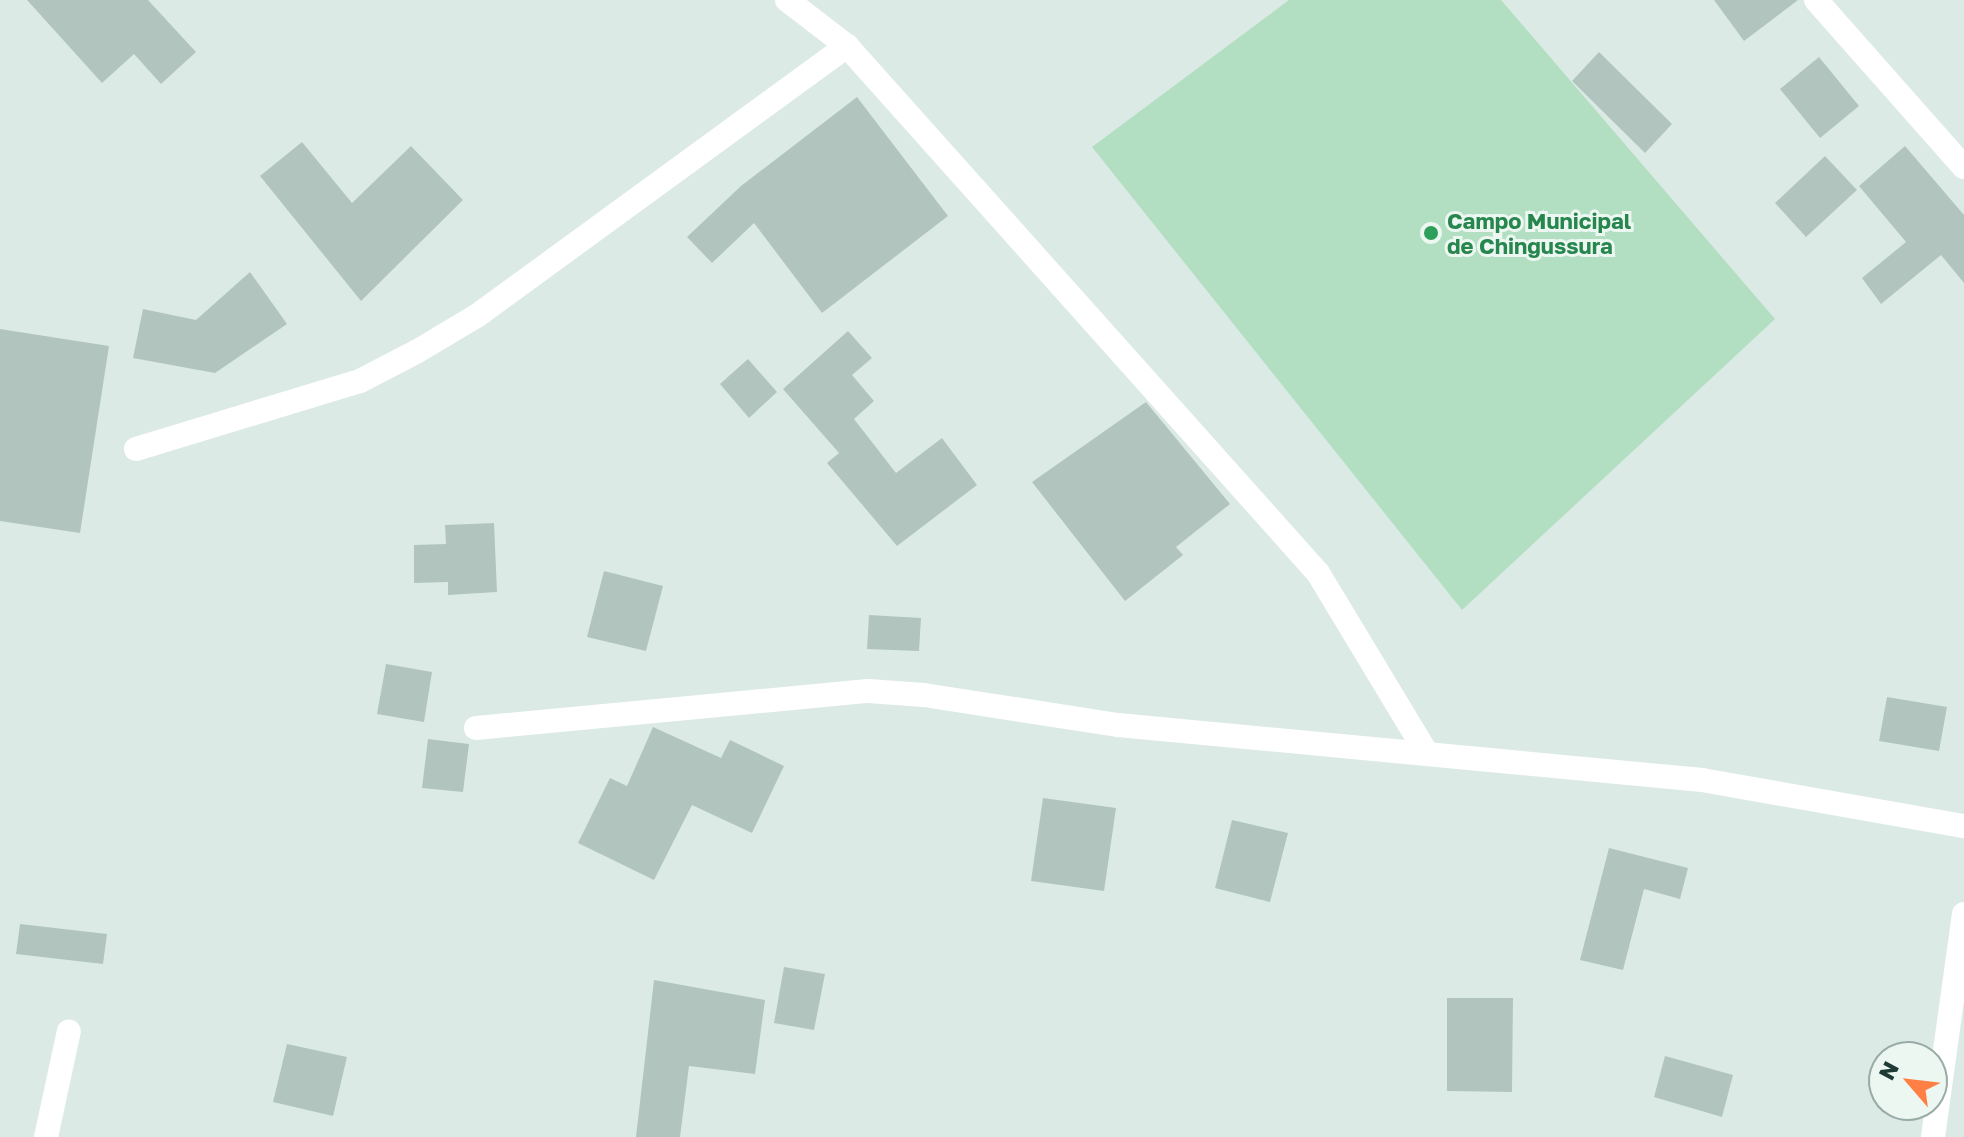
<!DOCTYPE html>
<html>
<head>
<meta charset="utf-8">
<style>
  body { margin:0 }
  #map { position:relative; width:1964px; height:1137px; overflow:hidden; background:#dceae5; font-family:"Golos Text",sans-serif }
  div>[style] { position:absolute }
  .green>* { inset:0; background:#b2dec1 }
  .building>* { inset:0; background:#b1c5be }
  .minor>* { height:24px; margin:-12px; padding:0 12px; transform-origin:12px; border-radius:12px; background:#fff }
  .dots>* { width:22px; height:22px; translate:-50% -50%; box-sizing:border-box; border:4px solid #ecf7f2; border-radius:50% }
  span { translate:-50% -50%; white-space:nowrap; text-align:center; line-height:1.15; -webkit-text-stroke:6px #ecf7f2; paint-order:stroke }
  .leisure-label { font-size:22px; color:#27864d; font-weight:700 }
  .left { translate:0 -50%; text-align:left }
  .north { position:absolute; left:1868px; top:1041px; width:80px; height:80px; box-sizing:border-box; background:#ecf7f2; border:2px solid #99aba6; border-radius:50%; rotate:298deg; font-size:22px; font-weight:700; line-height:32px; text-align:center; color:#1d3a34 }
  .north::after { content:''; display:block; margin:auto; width:28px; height:36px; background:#ff7f45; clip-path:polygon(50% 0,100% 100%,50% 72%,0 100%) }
</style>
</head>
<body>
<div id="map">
  <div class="green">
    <i style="clip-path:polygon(1289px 0,1501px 0,1775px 319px,1462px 610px,1092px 147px)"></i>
  </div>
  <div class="building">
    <i style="clip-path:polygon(27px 0,148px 0,196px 52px,161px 84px,134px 54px,102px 83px)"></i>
    <i style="clip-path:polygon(1714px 0,1798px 0,1744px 41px)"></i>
    <i style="clip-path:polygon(1599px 52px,1672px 124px,1645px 153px,1572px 81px)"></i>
    <i style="clip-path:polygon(1819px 57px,1859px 106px,1820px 138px,1780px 89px)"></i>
    <i style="clip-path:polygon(857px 97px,948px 216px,822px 313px,754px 223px,712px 263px,687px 237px,741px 186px)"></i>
    <i style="clip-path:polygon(302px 142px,352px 203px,411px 146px,463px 200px,361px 301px,260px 176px)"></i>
    <i style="clip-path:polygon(1905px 146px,1964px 215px,1964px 283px,1941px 255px,1881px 304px,1862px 278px,1906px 242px,1859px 186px)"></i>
    <i style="clip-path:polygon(1825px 156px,1857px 190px,1806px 237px,1775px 203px)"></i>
    <i style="clip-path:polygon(250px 272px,287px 324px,215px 373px,133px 358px,143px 309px,196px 320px)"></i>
    <i style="clip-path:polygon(0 329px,109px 346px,80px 533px,0 521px)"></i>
    <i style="clip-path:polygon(848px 331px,872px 358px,852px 375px,874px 401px,854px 419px,896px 473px,942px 438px,977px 485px,897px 546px,827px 463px,839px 453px,783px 389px)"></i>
    <i style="clip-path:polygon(748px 359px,777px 392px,749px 418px,720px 384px)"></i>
    <i style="clip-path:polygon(1146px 402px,1230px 504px,1176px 547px,1183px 555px,1125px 601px,1032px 482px)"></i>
    <i style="clip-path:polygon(494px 523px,497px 592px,448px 595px,448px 582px,414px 583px,414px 545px,446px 544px,445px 525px)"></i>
    <i style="clip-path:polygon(604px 571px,663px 586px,646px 651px,587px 637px)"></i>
    <i style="clip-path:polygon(869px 615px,921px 618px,919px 651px,867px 649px)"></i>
    <i style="clip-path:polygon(386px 664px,432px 672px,424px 722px,377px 714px)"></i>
    <i style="clip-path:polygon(1887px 697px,1947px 707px,1939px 751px,1879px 741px)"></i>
    <i style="clip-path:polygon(653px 727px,721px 758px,730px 740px,784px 766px,752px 833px,692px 805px,654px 880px,578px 843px,610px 778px,627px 786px)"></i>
    <i style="clip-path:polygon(428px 739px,469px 744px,463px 792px,422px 788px)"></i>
    <i style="clip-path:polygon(1043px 798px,1116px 808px,1104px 891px,1031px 881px)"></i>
    <i style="clip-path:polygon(1232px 820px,1288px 833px,1270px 902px,1215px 888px)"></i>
    <i style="clip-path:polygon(1609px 848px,1688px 868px,1680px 899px,1644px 889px,1623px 970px,1580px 960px)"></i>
    <i style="clip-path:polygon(20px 924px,107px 934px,103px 964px,16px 954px)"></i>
    <i style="clip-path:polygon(784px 967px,825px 974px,814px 1030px,774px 1023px)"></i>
    <i style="clip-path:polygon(654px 980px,765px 1000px,755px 1074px,689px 1066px,680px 1137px,636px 1137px)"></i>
    <i style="clip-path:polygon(1447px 998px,1513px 998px,1512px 1092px,1447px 1091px)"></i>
    <i style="clip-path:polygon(287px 1044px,347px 1057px,333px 1116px,273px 1102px)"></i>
    <i style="clip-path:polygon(1665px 1056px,1733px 1075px,1722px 1117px,1654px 1097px)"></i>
  </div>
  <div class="minor">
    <i style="left:787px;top:0;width:76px;rotate:37.5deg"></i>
    <i style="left:847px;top:46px;width:707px;rotate:48.21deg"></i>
    <i style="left:1318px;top:573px;width:209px;rotate:58.9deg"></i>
    <i style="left:1816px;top:0;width:223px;rotate:48.5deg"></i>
    <i style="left:136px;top:449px;width:234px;rotate:-16.9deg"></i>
    <i style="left:360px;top:381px;width:63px;rotate:-27.4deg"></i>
    <i style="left:416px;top:352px;width:72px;rotate:-30.8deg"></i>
    <i style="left:478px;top:315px;width:457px;rotate:-36.1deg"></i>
    <i style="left:476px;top:728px;width:394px;rotate:-5.4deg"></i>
    <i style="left:868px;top:691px;width:56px;rotate:4.1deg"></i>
    <i style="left:924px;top:695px;width:196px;rotate:8.8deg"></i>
    <i style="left:1118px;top:725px;width:587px;rotate:5.38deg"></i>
    <i style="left:1702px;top:780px;width:266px;rotate:10deg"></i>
    <i style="left:46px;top:1137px;width:108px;rotate:-77.8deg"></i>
    <i style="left:1933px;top:1137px;width:225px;rotate:-82.1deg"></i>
  </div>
  <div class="dots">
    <i style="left:1431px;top:233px;background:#2e9e5b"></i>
  </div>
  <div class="leisure-label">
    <span class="left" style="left:1447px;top:233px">Campo Municipal<br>de Chingussura</span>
  </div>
  <div class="north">N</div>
</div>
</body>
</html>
